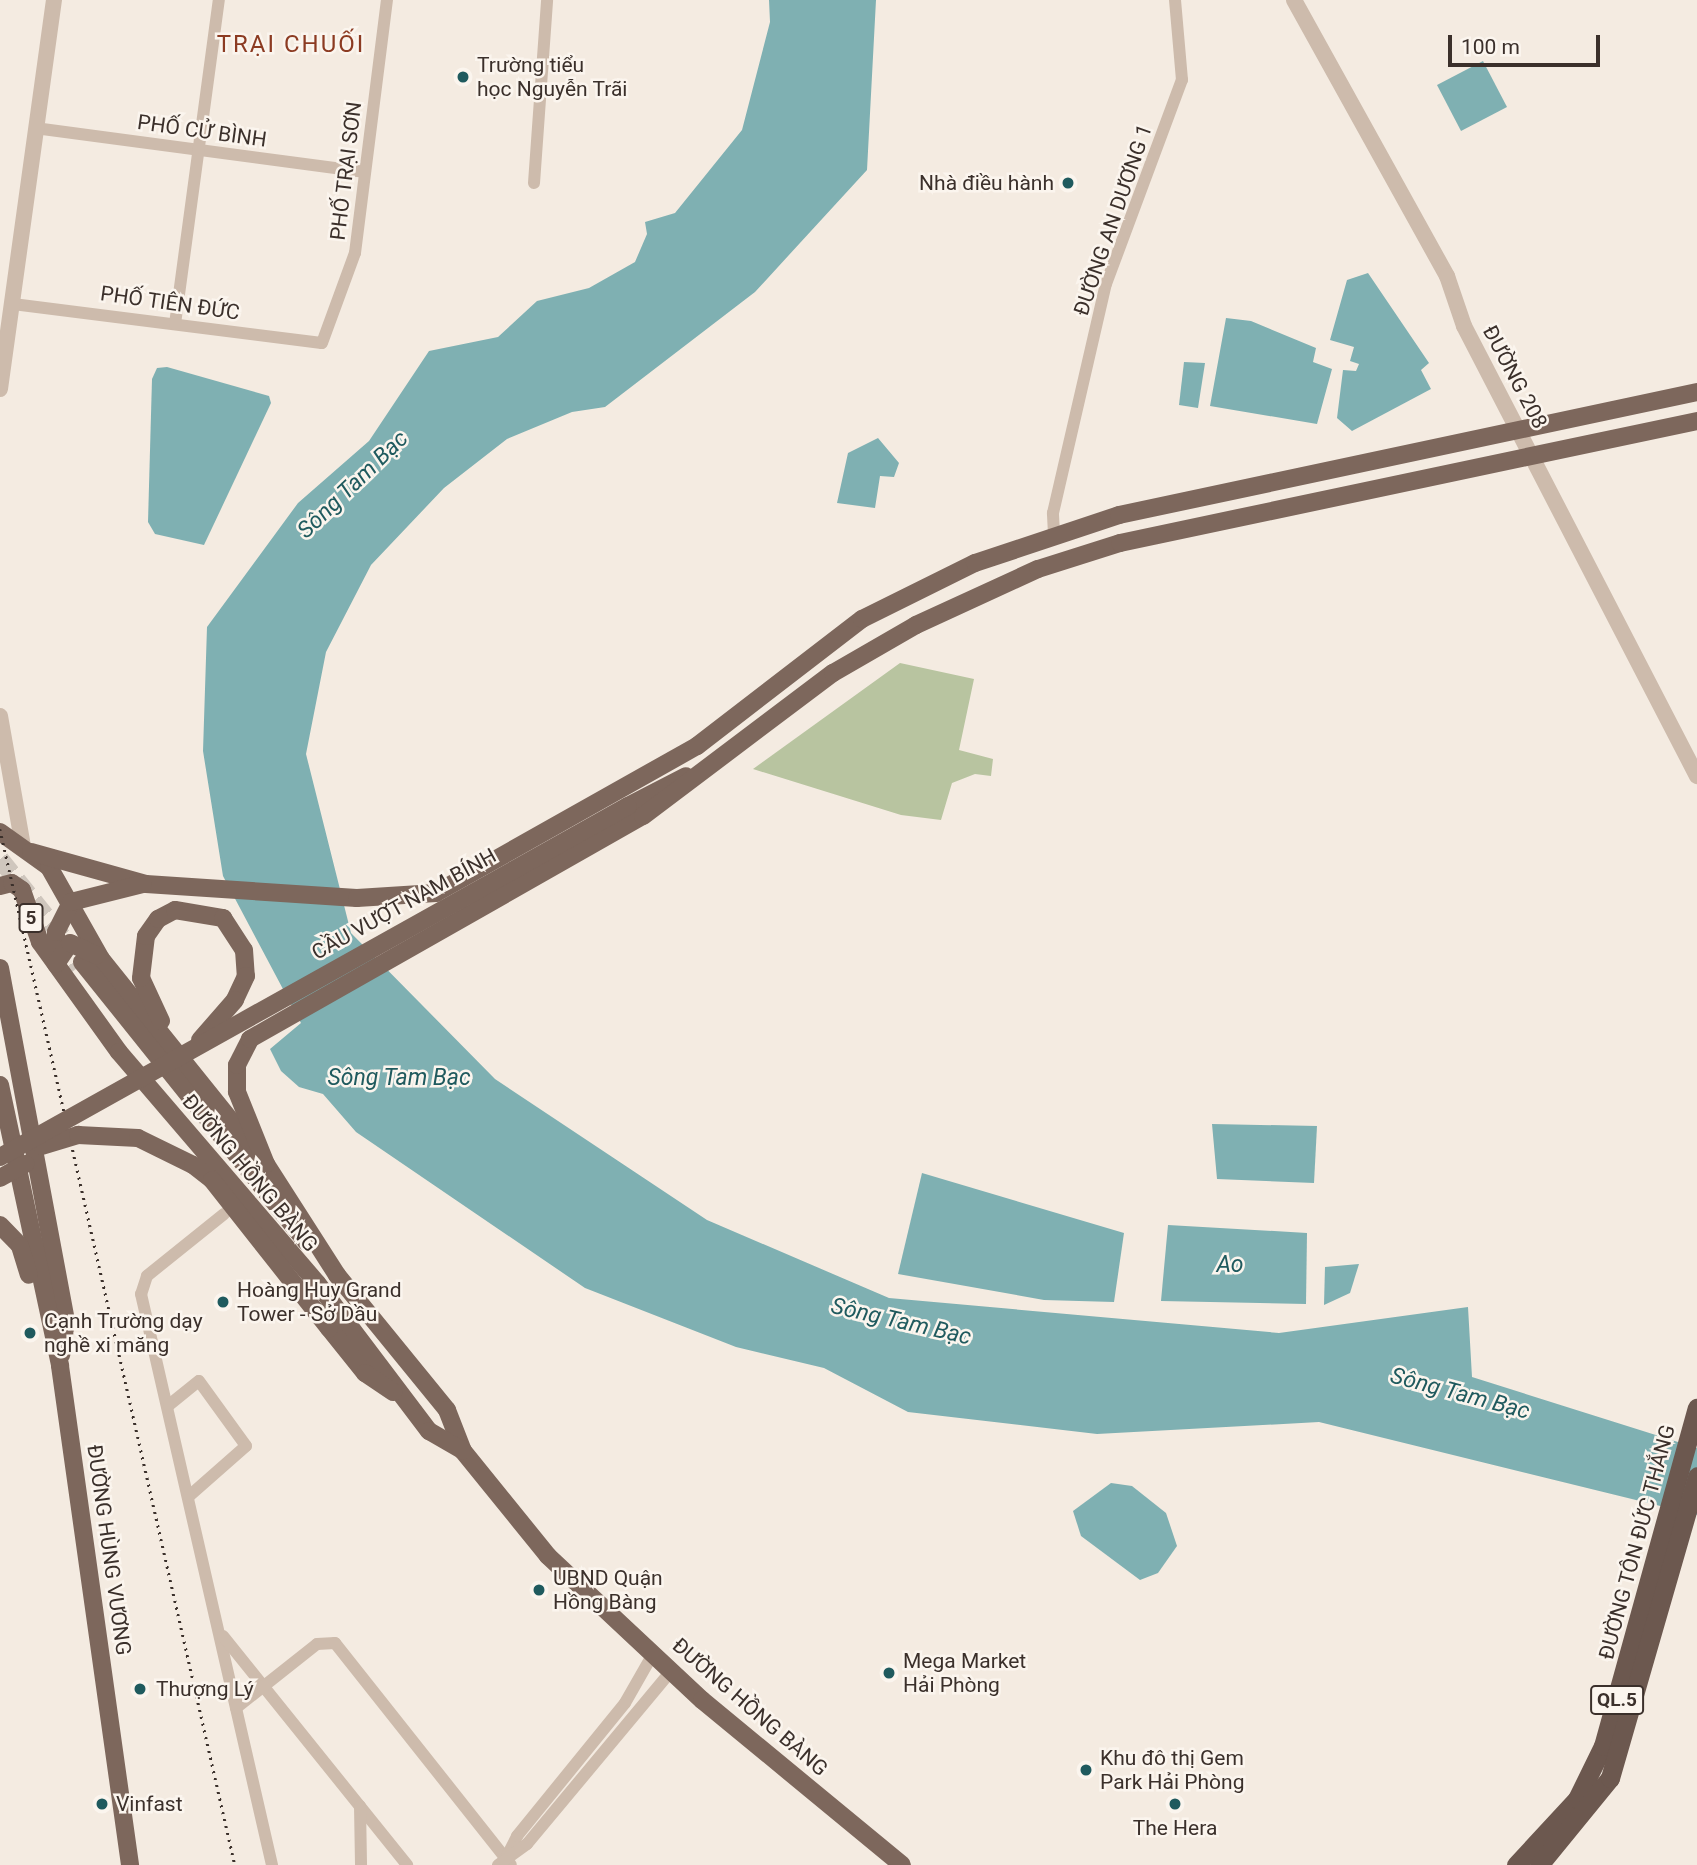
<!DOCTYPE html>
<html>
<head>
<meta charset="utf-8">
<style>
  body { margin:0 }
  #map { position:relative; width:1697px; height:1865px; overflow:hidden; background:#f4ebe1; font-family:Roboto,sans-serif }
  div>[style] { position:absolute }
  .green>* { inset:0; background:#b8c4a0 }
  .water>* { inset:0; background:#7fb0b2 }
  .primary-tunnel>* { height:18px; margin-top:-9px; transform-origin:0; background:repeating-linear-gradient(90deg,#cfc6bd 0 18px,transparent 0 27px) }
  .minor>* { height:12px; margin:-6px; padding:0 6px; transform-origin:6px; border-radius:6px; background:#cdbbac }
  .tertiary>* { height:16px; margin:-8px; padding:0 8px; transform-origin:8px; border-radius:8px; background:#cdbbac }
  .primary>* { height:18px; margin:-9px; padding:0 9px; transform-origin:9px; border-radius:9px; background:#7d675c }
  .trunk>* { height:19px; margin:-9.5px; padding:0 9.5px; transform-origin:9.5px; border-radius:9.5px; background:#6c584f }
  .rail>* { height:2.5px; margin-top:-1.25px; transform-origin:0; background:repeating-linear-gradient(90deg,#3b302b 0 2px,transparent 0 7px) }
  .primary-bridge>* { height:18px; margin:-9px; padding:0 9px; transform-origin:9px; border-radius:9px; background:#7d675c }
  .dots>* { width:19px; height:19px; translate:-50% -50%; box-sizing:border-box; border:4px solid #fbf5ee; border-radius:50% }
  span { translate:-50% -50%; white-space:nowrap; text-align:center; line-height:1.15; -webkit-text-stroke:5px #fbf5ee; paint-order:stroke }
  .shield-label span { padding:2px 5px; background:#fbf5ee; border:2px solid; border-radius:5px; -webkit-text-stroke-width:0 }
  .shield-label { font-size:19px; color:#3b302b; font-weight:700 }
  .poi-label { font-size:21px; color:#3b302b }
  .left { translate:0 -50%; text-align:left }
  .right { translate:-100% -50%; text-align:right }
  .street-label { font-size:21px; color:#3b302b }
  .water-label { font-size:23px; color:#1f5a5e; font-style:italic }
  .quarter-label { font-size:24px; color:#8c3b22; letter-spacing:2px }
  .scale { position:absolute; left:1448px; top:35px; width:152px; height:32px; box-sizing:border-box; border:4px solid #3b302b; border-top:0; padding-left:9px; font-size:21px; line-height:24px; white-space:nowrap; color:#3b302b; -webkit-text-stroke:5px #fbf5ee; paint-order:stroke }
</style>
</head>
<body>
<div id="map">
  <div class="green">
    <i style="clip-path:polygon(900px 663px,974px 679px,959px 750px,993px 759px,991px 776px,975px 774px,952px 783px,941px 820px,901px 815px,753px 769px)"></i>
  </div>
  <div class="water">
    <i style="clip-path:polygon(769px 0,876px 0,867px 170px,755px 292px,605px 407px,572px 412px,507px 439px,444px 488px,371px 565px,326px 652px,306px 754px,351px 933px,495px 1079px,707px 1220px,889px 1298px,1279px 1333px,1468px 1307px,1472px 1377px,1697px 1448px,1697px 1515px,1319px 1422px,1097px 1434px,908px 1412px,824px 1368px,736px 1347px,585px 1288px,356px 1132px,323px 1094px,299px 1087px,281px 1071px,270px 1049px,301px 1023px,223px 876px,203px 751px,207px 627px,298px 503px,369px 441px,429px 351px,498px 337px,537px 301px,589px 288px,635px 262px,647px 234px,645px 222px,675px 213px,742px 130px,770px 22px)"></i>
    <i style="clip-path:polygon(1483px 61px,1507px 107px,1461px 131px,1437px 85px)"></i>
    <i style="clip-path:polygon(1368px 273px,1429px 363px,1421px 370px,1431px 389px,1352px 431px,1337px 418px,1343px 370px,1356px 371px,1359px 364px,1350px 361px,1354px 347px,1330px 340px,1347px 280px)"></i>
    <i style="clip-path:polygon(1226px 318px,1251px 321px,1316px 348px,1313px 362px,1332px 369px,1317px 424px,1210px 406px)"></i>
    <i style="clip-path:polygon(1184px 362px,1205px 363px,1198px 408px,1179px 405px)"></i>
    <i style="clip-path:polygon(167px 367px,269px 396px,271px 403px,204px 545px,155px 534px,148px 522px,152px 379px,157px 368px)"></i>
    <i style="clip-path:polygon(878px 438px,899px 463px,894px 477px,880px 476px,875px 508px,837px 503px,848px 453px)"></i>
    <i style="clip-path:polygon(1212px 1124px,1317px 1126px,1314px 1183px,1217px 1179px)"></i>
    <i style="clip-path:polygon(922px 1173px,1124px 1233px,1114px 1302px,1044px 1300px,898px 1274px)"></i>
    <i style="clip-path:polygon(1168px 1225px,1307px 1233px,1306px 1304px,1161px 1301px)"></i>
    <i style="clip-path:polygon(1359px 1264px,1350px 1293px,1324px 1305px,1325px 1267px)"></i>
    <i style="clip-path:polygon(1111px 1483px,1132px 1486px,1166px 1513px,1177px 1546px,1158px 1573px,1140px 1580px,1081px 1536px,1073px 1511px)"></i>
  </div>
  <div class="primary-tunnel">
    <i style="left:0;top:859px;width:104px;rotate:51.3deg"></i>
    <i style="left:54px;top:943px;width:34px;rotate:52deg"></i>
  </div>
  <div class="minor">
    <i style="left:35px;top:128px;width:331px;rotate:7.6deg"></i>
    <i style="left:534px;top:183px;width:183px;rotate:-85.9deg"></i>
    <i style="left:13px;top:304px;width:311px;rotate:7.2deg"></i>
    <i style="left:322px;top:343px;width:96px;rotate:-69.9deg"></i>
    <i style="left:355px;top:253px;width:255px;rotate:-82.8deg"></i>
    <i style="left:175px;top:324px;width:327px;rotate:-82.3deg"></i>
    <i style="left:1054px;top:534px;width:21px;rotate:-93deg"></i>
    <i style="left:1053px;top:513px;width:235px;rotate:-77deg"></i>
    <i style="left:1106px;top:284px;width:218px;rotate:-69.6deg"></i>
    <i style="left:1182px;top:80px;width:80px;rotate:-95deg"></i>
    <i style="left:224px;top:1214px;width:99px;rotate:141.2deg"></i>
    <i style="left:147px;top:1276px;width:19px;rotate:108deg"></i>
    <i style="left:141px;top:1294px;width:586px;rotate:77.08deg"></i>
    <i style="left:169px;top:1405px;width:38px;rotate:-39deg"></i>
    <i style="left:199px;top:1381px;width:80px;rotate:54.1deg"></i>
    <i style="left:246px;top:1446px;width:76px;rotate:138.7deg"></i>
    <i style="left:223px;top:1636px;width:294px;rotate:51.2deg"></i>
    <i style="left:236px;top:1708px;width:103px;rotate:-38.3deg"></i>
    <i style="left:317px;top:1644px;width:18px;rotate:-3deg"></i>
    <i style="left:335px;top:1643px;width:283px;rotate:51.6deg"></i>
    <i style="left:360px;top:1806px;width:59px;rotate:89deg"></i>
    <i style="left:506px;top:1858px;width:25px;rotate:-63deg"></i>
    <i style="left:517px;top:1836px;width:171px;rotate:-50.9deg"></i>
    <i style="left:625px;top:1703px;width:56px;rotate:-60.3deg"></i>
    <i style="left:498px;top:1865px;width:36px;rotate:-36deg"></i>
    <i style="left:527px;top:1844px;width:225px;rotate:-50.2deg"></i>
  </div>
  <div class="tertiary">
    <i style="left:1294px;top:0;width:316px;rotate:61deg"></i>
    <i style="left:1447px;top:276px;width:53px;rotate:71.2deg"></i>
    <i style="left:1464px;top:326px;width:507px;rotate:62.63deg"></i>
    <i style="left:0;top:389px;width:393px;rotate:-82.1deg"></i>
    <i style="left:0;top:716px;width:133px;rotate:80deg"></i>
  </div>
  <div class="primary">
    <i style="left:628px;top:806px;width:65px;rotate:-27.3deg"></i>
    <i style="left:0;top:832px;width:60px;rotate:35.5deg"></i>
    <i style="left:49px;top:867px;width:106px;rotate:60.5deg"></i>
    <i style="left:101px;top:959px;width:263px;rotate:51.2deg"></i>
    <i style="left:266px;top:1164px;width:132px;rotate:57.4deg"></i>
    <i style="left:337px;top:1275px;width:174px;rotate:50.8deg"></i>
    <i style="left:447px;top:1410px;width:44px;rotate:68.7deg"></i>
    <i style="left:463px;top:1451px;width:135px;rotate:51deg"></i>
    <i style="left:548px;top:1556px;width:211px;rotate:43.1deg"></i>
    <i style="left:702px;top:1700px;width:259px;rotate:39.5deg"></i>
    <i style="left:31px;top:852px;width:119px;rotate:15.5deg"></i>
    <i style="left:146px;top:884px;width:211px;rotate:3.8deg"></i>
    <i style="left:357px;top:898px;width:79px;rotate:-3.6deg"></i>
    <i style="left:436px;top:893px;width:300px;rotate:-29.4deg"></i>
    <i style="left:697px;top:746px;width:208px;rotate:-37.6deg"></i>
    <i style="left:862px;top:619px;width:126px;rotate:-26.4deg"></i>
    <i style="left:975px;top:563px;width:152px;rotate:-18.4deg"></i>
    <i style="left:1119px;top:515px;width:591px;rotate:-12.01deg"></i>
    <i style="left:0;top:886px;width:12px;rotate:-14deg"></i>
    <i style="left:12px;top:883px;width:12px;rotate:35deg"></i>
    <i style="left:22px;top:890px;width:55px;rotate:70.9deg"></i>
    <i style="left:40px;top:942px;width:135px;rotate:54.3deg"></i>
    <i style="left:119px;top:1052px;width:304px;rotate:49.4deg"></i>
    <i style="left:317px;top:1283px;width:186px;rotate:52.9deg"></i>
    <i style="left:429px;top:1431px;width:39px;rotate:30deg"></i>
    <i style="left:82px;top:962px;width:359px;rotate:51.3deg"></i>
    <i style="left:56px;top:964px;width:32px;rotate:-90deg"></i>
    <i style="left:56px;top:932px;width:34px;rotate:-63deg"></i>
    <i style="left:71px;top:902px;width:74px;rotate:-14deg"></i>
    <i style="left:56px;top:964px;width:25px;rotate:-56deg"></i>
    <i style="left:70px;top:943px;width:29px;rotate:25deg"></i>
    <i style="left:0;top:968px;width:359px;rotate:79.4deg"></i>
    <i style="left:66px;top:1321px;width:34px;rotate:98deg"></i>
    <i style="left:161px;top:1021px;width:47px;rotate:-114.9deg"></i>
    <i style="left:141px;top:978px;width:42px;rotate:-83.2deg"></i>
    <i style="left:146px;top:936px;width:21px;rotate:-55deg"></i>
    <i style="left:158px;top:919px;width:19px;rotate:-28deg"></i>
    <i style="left:175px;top:910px;width:49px;rotate:9.5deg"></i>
    <i style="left:223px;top:918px;width:38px;rotate:57deg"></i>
    <i style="left:244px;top:950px;width:26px;rotate:86deg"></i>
    <i style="left:246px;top:976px;width:26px;rotate:115deg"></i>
    <i style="left:235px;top:1000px;width:53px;rotate:131.2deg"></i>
    <i style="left:0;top:1085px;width:287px;rotate:77.9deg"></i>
    <i style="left:60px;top:1366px;width:504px;rotate:82.01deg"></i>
    <i style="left:266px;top:1164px;width:78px;rotate:-111.9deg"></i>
    <i style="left:237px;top:1092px;width:27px;rotate:-90deg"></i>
    <i style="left:237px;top:1065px;width:29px;rotate:-63deg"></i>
    <i style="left:250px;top:1039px;width:452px;rotate:-29.6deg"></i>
    <i style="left:643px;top:816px;width:238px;rotate:-37deg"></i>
    <i style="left:833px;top:673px;width:96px;rotate:-30deg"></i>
    <i style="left:916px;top:625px;width:134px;rotate:-24.7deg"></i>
    <i style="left:1038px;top:569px;width:86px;rotate:-17.6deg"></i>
    <i style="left:1120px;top:543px;width:590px;rotate:-11.94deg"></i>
    <i style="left:0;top:1178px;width:29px;rotate:-29deg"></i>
    <i style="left:0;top:1225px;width:29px;rotate:46deg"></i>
    <i style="left:20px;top:1246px;width:30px;rotate:73deg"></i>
    <i style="left:329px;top:1328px;width:58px;rotate:51.3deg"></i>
    <i style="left:365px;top:1373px;width:34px;rotate:34deg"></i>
  </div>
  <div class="trunk">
    <i style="left:1516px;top:1865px;width:90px;rotate:-47.3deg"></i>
    <i style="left:1577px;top:1799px;width:59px;rotate:-63.9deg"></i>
    <i style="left:1603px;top:1746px;width:351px;rotate:-74.5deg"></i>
    <i style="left:1539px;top:1865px;width:112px;rotate:-50.8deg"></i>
    <i style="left:1610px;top:1778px;width:314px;rotate:-73.9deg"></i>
  </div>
  <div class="rail">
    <i style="left:0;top:829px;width:1062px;rotate:77.22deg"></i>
  </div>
  <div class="primary-bridge">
    <i style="left:42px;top:1146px;width:38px;rotate:-17deg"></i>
    <i style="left:78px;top:1135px;width:60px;rotate:2.9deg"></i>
    <i style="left:138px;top:1138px;width:61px;rotate:26.1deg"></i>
    <i style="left:193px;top:1165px;width:24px;rotate:38deg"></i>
    <i style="left:212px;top:1180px;width:189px;rotate:51.7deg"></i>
    <i style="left:0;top:1157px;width:719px;rotate:-29.2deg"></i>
  </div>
  <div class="dots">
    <i style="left:463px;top:77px;background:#1f5a5e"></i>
    <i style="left:1068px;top:183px;background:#1f5a5e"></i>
    <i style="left:223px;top:1302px;background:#1f5a5e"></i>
    <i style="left:30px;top:1333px;background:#1f5a5e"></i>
    <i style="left:539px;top:1590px;background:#1f5a5e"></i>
    <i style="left:889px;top:1673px;background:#1f5a5e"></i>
    <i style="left:140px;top:1689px;background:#1f5a5e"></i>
    <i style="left:1086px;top:1770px;background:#1f5a5e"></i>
    <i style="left:102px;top:1804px;background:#1f5a5e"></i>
    <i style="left:1175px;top:1804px;background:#1f5a5e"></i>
  </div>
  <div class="shield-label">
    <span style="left:31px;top:918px">5</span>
    <span style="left:1617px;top:1700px">QL.5</span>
  </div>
  <div class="poi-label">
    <span class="left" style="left:477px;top:77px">Trường tiểu<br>học Nguyễn Trãi</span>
    <span class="right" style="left:1054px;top:183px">Nhà điều hành</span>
    <span class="left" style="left:237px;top:1302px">Hoàng Huy Grand<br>Tower - Sở Dầu</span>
    <span class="left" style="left:44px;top:1333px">Cạnh Trường dạy<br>nghề xi măng</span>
    <span class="left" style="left:553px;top:1590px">UBND Quận<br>Hồng Bàng</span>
    <span class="left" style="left:903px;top:1673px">Mega Market<br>Hải Phòng</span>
    <span class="left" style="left:156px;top:1689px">Thượng Lý</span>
    <span class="left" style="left:1100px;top:1770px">Khu đô thị Gem<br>Park Hải Phòng</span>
    <span class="left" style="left:116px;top:1804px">Vinfast</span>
    <span style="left:1175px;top:1828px">The Hera</span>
  </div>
  <div class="street-label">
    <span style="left:202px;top:131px;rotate:8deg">PHỐ CỬ BÌNH</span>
    <span style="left:346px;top:171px;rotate:-83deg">PHỐ TRẠI SƠN</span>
    <span style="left:1113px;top:220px;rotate:-71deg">ĐƯỜNG AN DƯƠNG 1</span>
    <span style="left:170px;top:303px;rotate:8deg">PHỐ TIÊN ĐỨC</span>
    <span style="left:1515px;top:377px;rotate:62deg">ĐƯỜNG 208</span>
    <span style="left:404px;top:904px;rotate:-29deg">CẦU VƯỢT NAM BÍNH</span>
    <span style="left:250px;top:1173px;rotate:50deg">ĐƯỜNG HỒNG BÀNG</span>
    <span style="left:1637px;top:1542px;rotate:-75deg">ĐƯỜNG TÔN ĐỨC THẮNG</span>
    <span style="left:109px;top:1550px;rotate:82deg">ĐƯỜNG HÙNG VƯƠNG</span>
    <span style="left:750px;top:1707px;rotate:41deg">ĐƯỜNG HỒNG BÀNG</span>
  </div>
  <div class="water-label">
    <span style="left:353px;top:485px;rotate:-44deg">Sông Tam Bạc</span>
    <span style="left:399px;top:1078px">Sông Tam Bạc</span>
    <span style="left:1230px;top:1265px">Ao</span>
    <span style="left:901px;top:1322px;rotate:13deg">Sông Tam Bạc</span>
    <span style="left:1460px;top:1394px;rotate:15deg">Sông Tam Bạc</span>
  </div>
  <div class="quarter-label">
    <span style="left:291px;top:45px">TRẠI CHUỐI</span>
  </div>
  <div class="scale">100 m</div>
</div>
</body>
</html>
